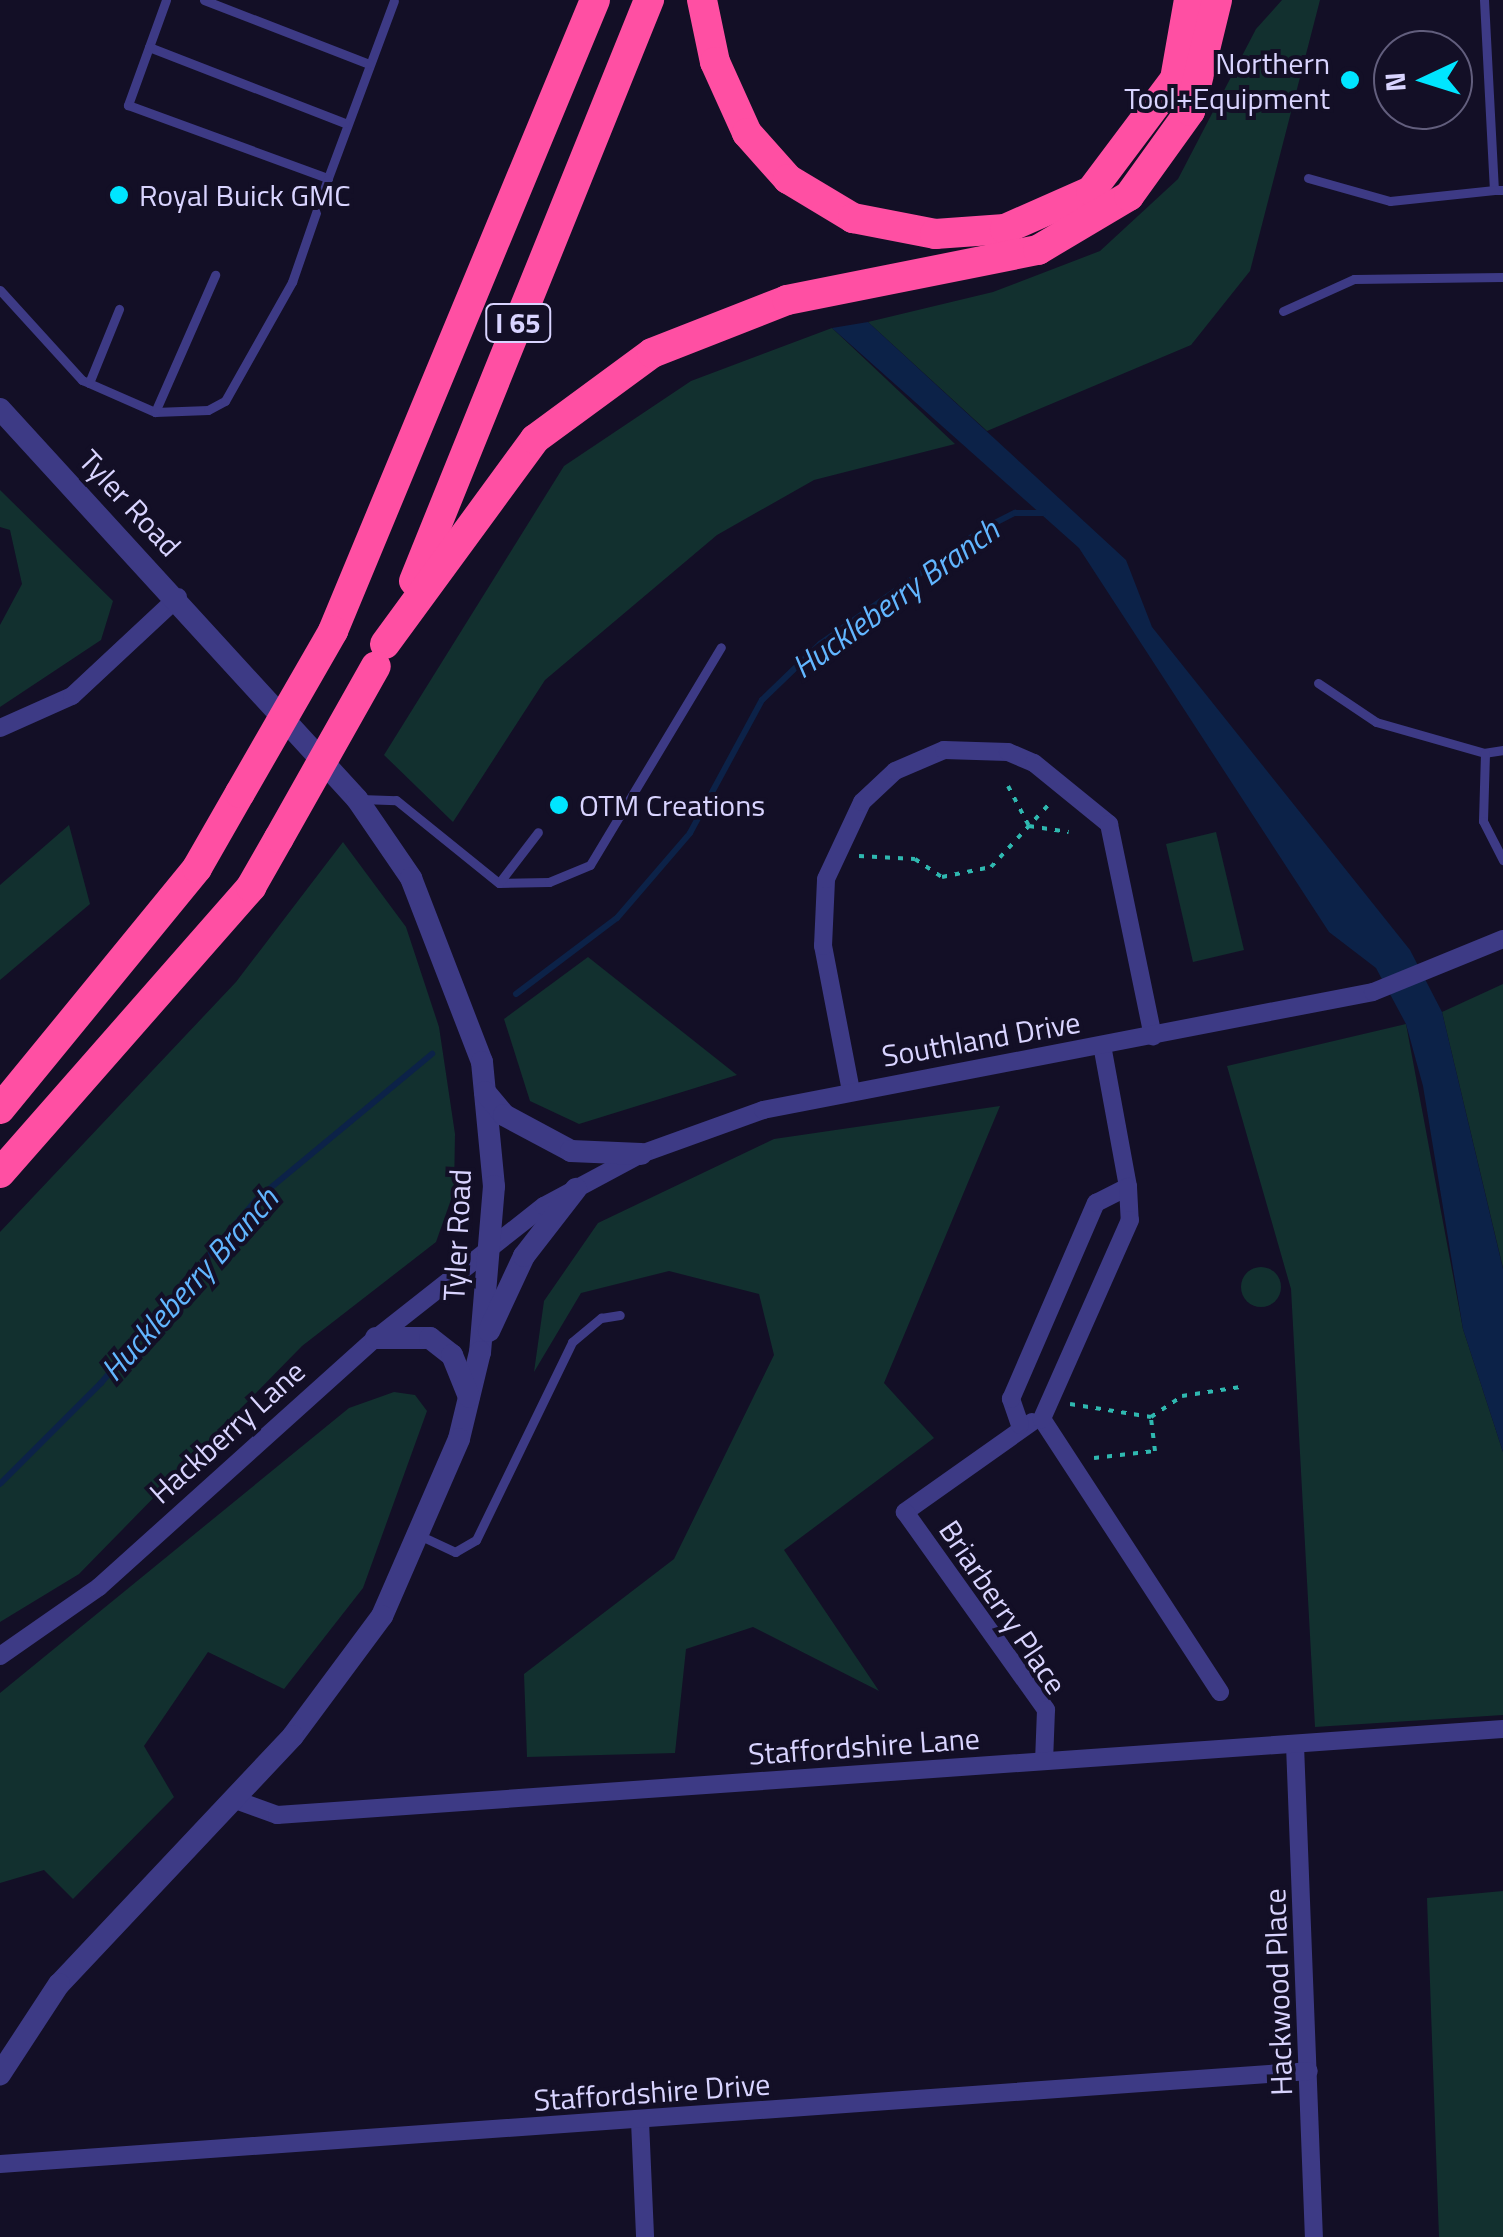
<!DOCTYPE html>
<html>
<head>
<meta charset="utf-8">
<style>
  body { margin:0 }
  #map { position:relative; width:1503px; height:2237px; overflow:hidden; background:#130f26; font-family:"Titillium Web",sans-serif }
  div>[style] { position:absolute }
  .green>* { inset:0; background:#12302f }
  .round { border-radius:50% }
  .water>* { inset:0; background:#0c2248 }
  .stream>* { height:6px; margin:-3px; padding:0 3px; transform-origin:3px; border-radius:3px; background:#0c2248 }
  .path>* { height:4px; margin-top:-2px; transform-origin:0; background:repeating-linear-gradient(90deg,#2fb8b0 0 5px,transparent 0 13px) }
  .service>* { height:9px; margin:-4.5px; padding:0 4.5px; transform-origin:4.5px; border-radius:4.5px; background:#3d3a85 }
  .minor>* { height:18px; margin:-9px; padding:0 9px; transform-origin:9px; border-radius:9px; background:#3d3a85 }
  .tertiary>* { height:22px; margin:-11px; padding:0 11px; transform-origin:11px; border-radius:11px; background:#3d3a85 }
  .motorway>* { height:30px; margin:-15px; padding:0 15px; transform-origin:15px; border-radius:15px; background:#ff4fa3 }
  .motorway-bridge>* { height:30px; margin:-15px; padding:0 15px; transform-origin:15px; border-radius:15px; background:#ff4fa3 }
  .dots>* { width:28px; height:28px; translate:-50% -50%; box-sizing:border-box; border:5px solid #130f26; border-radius:50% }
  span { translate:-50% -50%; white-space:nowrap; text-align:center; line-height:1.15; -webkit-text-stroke:8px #130f26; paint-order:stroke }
  .shield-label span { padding:2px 8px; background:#130f26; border:2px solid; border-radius:8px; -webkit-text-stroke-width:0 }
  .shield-label { font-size:28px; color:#d9d4ff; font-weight:700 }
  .poi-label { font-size:30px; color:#d9d4ff }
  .right { translate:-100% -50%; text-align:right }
  .left { translate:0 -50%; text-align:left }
  .street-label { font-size:30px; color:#d9d4ff }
  .water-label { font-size:32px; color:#62b6ff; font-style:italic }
  .north { position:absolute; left:1373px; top:30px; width:100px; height:100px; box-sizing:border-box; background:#130f26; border:2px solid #625e7d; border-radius:50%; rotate:266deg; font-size:28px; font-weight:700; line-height:40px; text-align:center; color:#d9d4ff }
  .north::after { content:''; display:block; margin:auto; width:35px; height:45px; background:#00e5ff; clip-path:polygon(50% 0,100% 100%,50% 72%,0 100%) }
</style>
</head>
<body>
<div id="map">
  <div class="green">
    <i style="clip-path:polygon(1282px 0,1320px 0,1250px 271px,1191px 345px,987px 431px,868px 322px,993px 292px,1100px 251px,1178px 179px,1256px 29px)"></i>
    <i style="clip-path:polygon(832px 328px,955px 444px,814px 480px,717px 535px,545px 680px,453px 822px,384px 755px,564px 466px,691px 381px)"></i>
    <i style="clip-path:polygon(0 490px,113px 601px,101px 640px,0 707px,0 625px,22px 584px,10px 530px,0 527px)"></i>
    <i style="clip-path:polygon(69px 825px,90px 904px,0 980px,0 885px)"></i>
    <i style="clip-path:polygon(1216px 832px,1244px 950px,1193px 962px,1166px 844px)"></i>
    <i style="clip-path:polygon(343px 842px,406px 927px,439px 1027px,455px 1134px,454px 1191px,436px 1242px,302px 1346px,79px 1574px,0 1622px,0 1232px,236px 982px)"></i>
    <i style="clip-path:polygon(588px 957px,737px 1075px,579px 1124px,530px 1101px,504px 1019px)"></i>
    <i style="clip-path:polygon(1503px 984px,1503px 1268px,1442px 1012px)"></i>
    <i style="clip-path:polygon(1406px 1024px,1463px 1329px,1503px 1452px,1503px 1715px,1315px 1727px,1291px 1289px,1227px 1066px)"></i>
    <i style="clip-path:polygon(1000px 1106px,884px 1383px,934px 1438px,784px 1550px,879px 1691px,753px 1627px,686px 1649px,675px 1753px,527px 1757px,524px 1674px,674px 1559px,774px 1355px,759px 1294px,669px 1271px,581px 1293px,534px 1372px,544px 1301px,598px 1223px,774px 1139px)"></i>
    <i class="round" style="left:1241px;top:1267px;width:40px;height:40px"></i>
    <i style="clip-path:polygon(394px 1392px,415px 1395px,427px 1411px,363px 1588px,284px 1689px,208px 1652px,144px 1746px,174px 1797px,73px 1899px,44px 1870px,0 1883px,0 1693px,349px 1408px)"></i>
    <i style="clip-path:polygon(1503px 1891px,1503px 2237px,1439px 2237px,1427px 1898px)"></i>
  </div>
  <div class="water">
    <i style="clip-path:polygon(868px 322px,1126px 560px,1152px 627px,1410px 950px,1442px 1012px,1503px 1269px,1503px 1452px,1463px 1329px,1423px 1086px,1406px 1024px,1376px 968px,1329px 932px,1079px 548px,832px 328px)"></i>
  </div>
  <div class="stream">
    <i style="left:516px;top:994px;width:126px;rotate:-37deg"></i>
    <i style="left:617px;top:918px;width:112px;rotate:-49.3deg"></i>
    <i style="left:690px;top:833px;width:151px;rotate:-61.6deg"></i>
    <i style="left:762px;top:700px;width:81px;rotate:-44deg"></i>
    <i style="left:820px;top:644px;width:199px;rotate:-35.2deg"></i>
    <i style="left:983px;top:529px;width:36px;rotate:-27deg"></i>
    <i style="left:1015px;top:513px;width:28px"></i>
    <i style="left:0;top:1484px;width:143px;rotate:-45deg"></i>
    <i style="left:101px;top:1383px;width:240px;rotate:-49.7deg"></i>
    <i style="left:256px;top:1200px;width:229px;rotate:-39.7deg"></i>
  </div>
  <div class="path">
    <i style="left:1008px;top:786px;width:45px;rotate:62.3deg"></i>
    <i style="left:1029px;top:826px;width:40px;rotate:8.5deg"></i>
    <i style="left:859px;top:856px;width:56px;rotate:3.1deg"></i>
    <i style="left:915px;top:859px;width:32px;rotate:34deg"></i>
    <i style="left:942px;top:877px;width:50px;rotate:-11.5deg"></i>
    <i style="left:991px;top:867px;width:87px;rotate:-47.3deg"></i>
    <i style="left:1070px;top:1404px;width:82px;rotate:9.1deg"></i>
    <i style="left:1151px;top:1417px;width:37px;rotate:-34deg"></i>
    <i style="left:1182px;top:1396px;width:59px;rotate:-8.8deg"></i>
    <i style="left:1094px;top:1458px;width:61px;rotate:-6.5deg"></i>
    <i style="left:1155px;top:1451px;width:33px;rotate:-97deg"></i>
  </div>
  <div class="service">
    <i style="left:166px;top:0;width:112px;rotate:109.9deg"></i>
    <i style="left:128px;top:105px;width:213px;rotate:20.1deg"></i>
    <i style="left:328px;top:178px;width:189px;rotate:-69.6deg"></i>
    <i style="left:204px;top:0;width:177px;rotate:21.2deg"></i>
    <i style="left:1484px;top:0;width:190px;rotate:87deg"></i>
    <i style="left:1494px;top:190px;width:9px"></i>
    <i style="left:149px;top:47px;width:210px;rotate:21.2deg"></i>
    <i style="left:1308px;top:178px;width:85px;rotate:15.7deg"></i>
    <i style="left:1390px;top:201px;width:105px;rotate:-6deg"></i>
    <i style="left:0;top:290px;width:122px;rotate:47.7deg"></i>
    <i style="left:82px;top:380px;width:80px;rotate:23.7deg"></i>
    <i style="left:155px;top:412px;width:53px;rotate:-2.2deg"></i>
    <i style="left:208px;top:410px;width:19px;rotate:-28deg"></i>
    <i style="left:225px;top:401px;width:137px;rotate:-60.6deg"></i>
    <i style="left:292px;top:282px;width:110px;rotate:-70.9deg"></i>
    <i style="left:1283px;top:311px;width:78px;rotate:-24.3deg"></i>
    <i style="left:1354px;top:279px;width:149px;rotate:-0.8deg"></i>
    <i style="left:89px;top:383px;width:80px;rotate:-67.9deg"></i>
    <i style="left:155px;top:412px;width:150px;rotate:-66.3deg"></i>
    <i style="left:1318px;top:683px;width:70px;rotate:33.9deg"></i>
    <i style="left:1376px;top:722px;width:113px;rotate:15.9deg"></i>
    <i style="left:1503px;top:750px;width:18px;rotate:171deg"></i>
    <i style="left:1485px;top:753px;width:68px;rotate:91.7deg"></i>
    <i style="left:1483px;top:821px;width:44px;rotate:62.9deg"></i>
    <i style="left:360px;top:799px;width:36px;rotate:2deg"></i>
    <i style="left:396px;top:800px;width:132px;rotate:38.9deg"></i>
    <i style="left:499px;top:883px;width:50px;rotate:-1.1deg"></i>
    <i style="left:549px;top:882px;width:44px;rotate:-22.5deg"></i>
    <i style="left:590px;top:865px;width:254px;rotate:-59deg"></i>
    <i style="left:499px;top:883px;width:64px;rotate:-52.6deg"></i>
    <i style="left:421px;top:1536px;width:38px;rotate:25deg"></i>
    <i style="left:455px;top:1552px;width:24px;rotate:-30deg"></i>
    <i style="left:476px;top:1540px;width:220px;rotate:-64.1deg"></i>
    <i style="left:572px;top:1342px;width:38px;rotate:-40deg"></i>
    <i style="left:601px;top:1318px;width:19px;rotate:-9deg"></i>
  </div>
  <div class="minor">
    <i style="left:0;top:728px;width:79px;rotate:-24deg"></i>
    <i style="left:72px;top:696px;width:145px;rotate:-43deg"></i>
    <i style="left:1102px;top:1045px;width:144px;rotate:79.6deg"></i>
    <i style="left:851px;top:1091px;width:148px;rotate:-100.9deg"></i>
    <i style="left:823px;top:946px;width:67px;rotate:-87.4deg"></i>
    <i style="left:826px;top:879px;width:85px;rotate:-64.9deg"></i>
    <i style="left:862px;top:802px;width:45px;rotate:-43.2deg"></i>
    <i style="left:895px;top:771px;width:53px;rotate:-23.2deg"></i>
    <i style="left:944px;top:750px;width:64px;rotate:1.8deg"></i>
    <i style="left:1008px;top:752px;width:28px;rotate:23deg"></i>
    <i style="left:1034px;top:763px;width:97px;rotate:39.1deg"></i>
    <i style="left:1109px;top:824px;width:217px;rotate:78.3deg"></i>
    <i style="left:1042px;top:1419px;width:326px;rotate:56.9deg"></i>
    <i style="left:1032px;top:1422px;width:156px;rotate:144.7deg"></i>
    <i style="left:905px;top:1512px;width:243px;rotate:54.5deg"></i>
    <i style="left:1046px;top:1710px;width:51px;rotate:92.2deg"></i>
    <i style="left:1020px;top:1425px;width:28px;rotate:-109deg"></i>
    <i style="left:1011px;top:1399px;width:214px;rotate:-66.6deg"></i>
    <i style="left:1096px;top:1203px;width:36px;rotate:-27deg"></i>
    <i style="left:1128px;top:1187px;width:33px;rotate:87deg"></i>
    <i style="left:1130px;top:1220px;width:218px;rotate:113.9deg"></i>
    <i style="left:0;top:1656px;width:121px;rotate:-34.9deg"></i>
    <i style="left:99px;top:1587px;width:372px;rotate:-42deg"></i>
    <i style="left:376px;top:1338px;width:214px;rotate:-38.2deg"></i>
    <i style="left:544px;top:1206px;width:110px;rotate:-28.2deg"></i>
    <i style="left:641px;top:1154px;width:130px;rotate:-19.8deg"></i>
    <i style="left:763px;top:1110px;width:621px;rotate:-10.95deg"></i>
    <i style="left:1373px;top:992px;width:140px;rotate:-22.2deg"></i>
    <i style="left:1295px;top:1745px;width:492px;rotate:87.8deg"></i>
    <i style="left:233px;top:1799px;width:47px;rotate:20deg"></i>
    <i style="left:277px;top:1815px;width:1229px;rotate:-4.01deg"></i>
    <i style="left:640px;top:2121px;width:116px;rotate:87.5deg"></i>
    <i style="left:0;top:2164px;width:1312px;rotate:-4.06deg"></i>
  </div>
  <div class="tertiary">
    <i style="left:0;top:409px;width:529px;rotate:47.53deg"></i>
    <i style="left:357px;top:799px;width:96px;rotate:55.6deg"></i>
    <i style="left:411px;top:878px;width:197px;rotate:68.9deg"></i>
    <i style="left:482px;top:1062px;width:125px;rotate:84.5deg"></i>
    <i style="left:494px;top:1186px;width:167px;rotate:94.8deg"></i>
    <i style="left:480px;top:1352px;width:89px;rotate:103.6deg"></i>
    <i style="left:459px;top:1439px;width:193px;rotate:113.5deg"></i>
    <i style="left:382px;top:1616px;width:149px;rotate:126.6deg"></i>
    <i style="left:293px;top:1736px;width:341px;rotate:133.3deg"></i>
    <i style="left:59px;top:1984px;width:108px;rotate:123.2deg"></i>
    <i style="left:485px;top:1092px;width:30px;rotate:50deg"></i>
    <i style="left:504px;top:1115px;width:76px;rotate:28.2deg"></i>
    <i style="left:571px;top:1151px;width:70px;rotate:2.5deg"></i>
    <i style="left:489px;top:1331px;width:83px;rotate:-65deg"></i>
    <i style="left:524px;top:1256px;width:85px;rotate:-52.2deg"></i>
    <i style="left:376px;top:1338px;width:54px"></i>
    <i style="left:430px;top:1338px;width:28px;rotate:38deg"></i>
    <i style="left:452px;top:1355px;width:45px;rotate:68deg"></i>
  </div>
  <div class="motorway">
    <i style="left:702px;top:0;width:63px;rotate:78.2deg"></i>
    <i style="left:715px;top:62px;width:78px;rotate:65.7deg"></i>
    <i style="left:747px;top:133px;width:62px;rotate:48.3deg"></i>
    <i style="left:788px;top:179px;width:76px;rotate:31deg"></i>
    <i style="left:853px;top:218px;width:84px;rotate:11deg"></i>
    <i style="left:935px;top:234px;width:70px;rotate:-4.1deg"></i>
    <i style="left:1005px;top:229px;width:94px;rotate:-23.8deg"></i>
    <i style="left:1091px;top:191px;width:140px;rotate:-53.1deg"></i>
    <i style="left:1175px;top:79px;width:80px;rotate:-80deg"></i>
    <i style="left:414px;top:581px;width:627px;rotate:-67.98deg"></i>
    <i style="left:333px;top:631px;width:683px;rotate:-67.45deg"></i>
    <i style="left:385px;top:644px;width:254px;rotate:-53.8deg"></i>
    <i style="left:535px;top:439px;width:145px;rotate:-36.3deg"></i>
    <i style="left:652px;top:353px;width:145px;rotate:-21.4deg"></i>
    <i style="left:787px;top:300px;width:256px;rotate:-11.3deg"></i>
    <i style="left:1038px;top:250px;width:106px;rotate:-30.7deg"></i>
    <i style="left:1129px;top:196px;width:105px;rotate:-54.3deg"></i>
    <i style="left:1190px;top:111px;width:114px;rotate:-76.3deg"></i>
    <i style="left:0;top:1109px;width:311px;rotate:-50.7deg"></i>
    <i style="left:197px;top:868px;width:86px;rotate:-60.2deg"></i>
    <i style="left:0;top:1173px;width:381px;rotate:-48.7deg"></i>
    <i style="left:251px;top:887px;width:56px;rotate:-60.3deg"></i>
  </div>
  <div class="motorway-bridge">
    <i style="left:240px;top:793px;width:187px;rotate:-60.1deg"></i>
    <i style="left:279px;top:838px;width:197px;rotate:-60.6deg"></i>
  </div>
  <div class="dots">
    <i style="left:1350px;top:80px;background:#00e5ff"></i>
    <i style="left:119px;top:195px;background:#00e5ff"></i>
    <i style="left:559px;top:805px;background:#00e5ff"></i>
  </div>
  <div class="shield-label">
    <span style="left:518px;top:323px">I 65</span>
  </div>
  <div class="poi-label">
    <span class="right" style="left:1330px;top:80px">Northern<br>Tool+Equipment</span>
    <span class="left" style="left:139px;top:195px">Royal Buick GMC</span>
    <span class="left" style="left:579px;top:805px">OTM Creations</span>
  </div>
  <div class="street-label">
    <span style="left:130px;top:503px;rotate:47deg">Tyler Road</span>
    <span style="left:981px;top:1039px;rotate:-10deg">Southland Drive</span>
    <span style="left:457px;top:1235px;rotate:-87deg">Tyler Road</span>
    <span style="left:227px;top:1432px;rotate:-42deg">Hackberry Lane</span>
    <span style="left:1003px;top:1607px;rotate:56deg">Briarberry Place</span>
    <span style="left:864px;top:1746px;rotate:-4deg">Staffordshire Lane</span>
    <span style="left:1278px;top:1992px;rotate:-92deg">Hackwood Place</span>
    <span style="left:652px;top:2092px;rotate:-4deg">Staffordshire Drive</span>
  </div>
  <div class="water-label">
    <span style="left:895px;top:598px;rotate:-36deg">Huckleberry Branch</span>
    <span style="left:189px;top:1284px;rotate:-48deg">Huckleberry Branch</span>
  </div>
  <div class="north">N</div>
</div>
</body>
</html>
